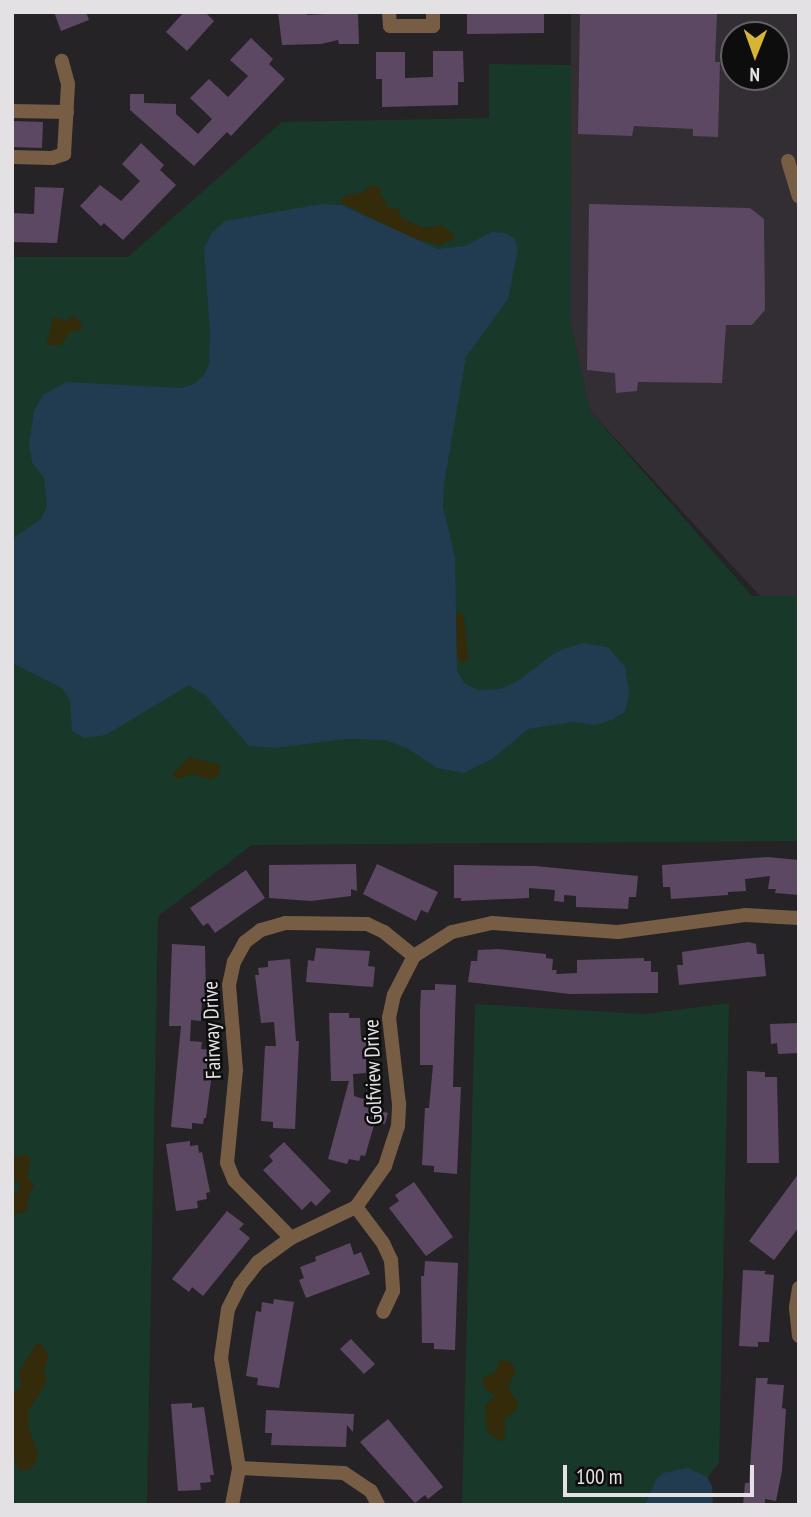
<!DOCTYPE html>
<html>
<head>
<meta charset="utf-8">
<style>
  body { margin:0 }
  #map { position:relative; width:811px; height:1517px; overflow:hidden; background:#252326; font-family:"PT Sans Narrow",sans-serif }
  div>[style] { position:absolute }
  .built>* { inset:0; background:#332d34 }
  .green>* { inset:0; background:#18382a }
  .sand>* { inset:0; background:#332b0a }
  .water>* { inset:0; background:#213b51 }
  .building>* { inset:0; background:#5d4863 }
  .minor>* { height:14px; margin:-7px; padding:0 7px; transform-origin:7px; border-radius:7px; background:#785d45 }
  span { translate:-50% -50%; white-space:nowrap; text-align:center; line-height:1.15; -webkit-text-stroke:5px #0e0d0e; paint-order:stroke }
  .street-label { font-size:21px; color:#e3e1e3 }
  .frame { position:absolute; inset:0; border:14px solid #e3e1e3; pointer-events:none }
  .north { position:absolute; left:720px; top:21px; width:70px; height:70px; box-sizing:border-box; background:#0e0d0e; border:2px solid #636263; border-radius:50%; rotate:181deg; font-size:19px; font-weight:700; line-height:28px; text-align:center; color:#e3e1e3 }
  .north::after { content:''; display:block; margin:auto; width:24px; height:32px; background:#d6b534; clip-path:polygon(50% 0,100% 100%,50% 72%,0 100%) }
  .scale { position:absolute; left:563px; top:1465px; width:191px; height:32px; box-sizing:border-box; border:4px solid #e3e1e3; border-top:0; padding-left:9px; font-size:21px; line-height:24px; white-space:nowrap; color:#e3e1e3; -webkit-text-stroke:5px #0e0d0e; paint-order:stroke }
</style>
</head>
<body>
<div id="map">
  <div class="built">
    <i style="clip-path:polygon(evenodd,571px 12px,799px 12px,799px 596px,760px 596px,590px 411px,570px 321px,571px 12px,734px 35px,776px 35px,776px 77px,734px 77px,734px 35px)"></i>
  </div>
  <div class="green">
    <i style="clip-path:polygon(489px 64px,571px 65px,570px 321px,590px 411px,752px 596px,799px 596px,799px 841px,252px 845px,158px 916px,147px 1505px,12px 1505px,12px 257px,128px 257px,282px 122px,489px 118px)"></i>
    <i style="clip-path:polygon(729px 1003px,719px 1462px,708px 1477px,713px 1505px,462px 1505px,475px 1004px,645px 1014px)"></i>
  </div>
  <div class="sand">
    <i style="clip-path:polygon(374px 185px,381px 189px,381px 196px,387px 201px,386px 207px,399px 209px,401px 218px,425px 228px,442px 225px,455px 235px,454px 238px,440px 245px,411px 238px,340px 202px,345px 195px,364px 192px,367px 187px)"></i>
    <i style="clip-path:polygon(74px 315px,82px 324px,82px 329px,69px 333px,61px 345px,46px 345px,53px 319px,57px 317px,66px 321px)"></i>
    <i style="clip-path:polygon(456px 612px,464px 616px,468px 656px,466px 662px,460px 663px,454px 644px,453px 615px)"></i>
    <i style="clip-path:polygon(190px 757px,220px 765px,220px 774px,210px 780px,192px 774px,176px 780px,173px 773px)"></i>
    <i style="clip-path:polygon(25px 1154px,30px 1158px,28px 1177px,34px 1185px,29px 1195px,27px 1210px,18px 1214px,12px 1213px,12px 1192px,18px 1192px,20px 1183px,12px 1180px,12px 1168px,14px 1158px)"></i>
    <i style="clip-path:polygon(40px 1343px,49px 1354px,44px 1370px,47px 1381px,28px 1412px,28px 1426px,38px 1453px,35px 1464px,30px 1469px,20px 1471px,15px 1461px,12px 1444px,12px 1394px,21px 1387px,19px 1372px,36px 1344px)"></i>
    <i style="clip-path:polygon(500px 1360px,511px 1362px,516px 1371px,508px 1387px,518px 1403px,516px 1410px,505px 1419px,505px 1437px,499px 1442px,487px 1431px,485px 1406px,495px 1395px,486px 1390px,482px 1379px,496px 1371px)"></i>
  </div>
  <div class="water">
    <i style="clip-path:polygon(321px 204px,341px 205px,438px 249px,465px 246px,492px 232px,505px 233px,514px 238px,518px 248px,508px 299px,466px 357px,444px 484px,443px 507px,455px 557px,457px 671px,465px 684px,478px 690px,501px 689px,521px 679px,553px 654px,564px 649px,583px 643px,608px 647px,625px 667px,629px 693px,625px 712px,612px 720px,595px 725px,572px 722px,528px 729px,492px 759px,463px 773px,437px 768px,407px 748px,385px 740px,346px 739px,273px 748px,249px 746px,206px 696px,189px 685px,106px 735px,84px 738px,72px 731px,70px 700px,62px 688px,12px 663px,12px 539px,41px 519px,47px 506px,44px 478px,32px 462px,29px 444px,34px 411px,43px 395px,66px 382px,181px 388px,194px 384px,204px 375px,209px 364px,210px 332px,204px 248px,211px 234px,225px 221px)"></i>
    <i style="clip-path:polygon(688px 1468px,707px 1477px,712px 1486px,713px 1505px,645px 1505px,656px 1480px,663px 1473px)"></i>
  </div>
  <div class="building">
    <i style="clip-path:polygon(54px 12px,86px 12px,89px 20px,61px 31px)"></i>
    <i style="clip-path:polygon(184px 12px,205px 12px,214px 21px,187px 51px,166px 32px)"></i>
    <i style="clip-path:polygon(278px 12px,307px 12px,307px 15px,358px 12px,359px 44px,339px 44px,338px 40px,321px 44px,282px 45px)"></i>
    <i style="clip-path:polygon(467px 12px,544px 12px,544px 33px,467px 34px)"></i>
    <i style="clip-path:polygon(580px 12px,717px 12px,715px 62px,720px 62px,718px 137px,693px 136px,693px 129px,634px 126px,632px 136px,578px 134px)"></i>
    <i style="clip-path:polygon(251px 38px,273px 59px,269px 64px,285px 79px,231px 136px,227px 132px,194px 166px,130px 110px,130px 94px,144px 94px,144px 103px,176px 104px,176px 114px,198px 134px,212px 119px,190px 98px,209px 79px,228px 97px,248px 76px,230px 60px)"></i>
    <i style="clip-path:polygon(433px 51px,463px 51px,464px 82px,458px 82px,458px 105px,382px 107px,382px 79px,376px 79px,376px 52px,405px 52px,405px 78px,433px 77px)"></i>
    <i style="clip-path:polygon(12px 121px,43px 122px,42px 148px,12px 147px)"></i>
    <i style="clip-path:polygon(141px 143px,164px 165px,160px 170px,176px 185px,123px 240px,104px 223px,101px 226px,80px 206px,100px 185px,121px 201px,140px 181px,122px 164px)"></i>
    <i style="clip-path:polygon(35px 187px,64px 188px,57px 243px,12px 242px,12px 213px,34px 214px)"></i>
    <i style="clip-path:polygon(589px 204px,750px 208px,764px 219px,765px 310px,752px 325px,726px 325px,722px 383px,638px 382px,637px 391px,616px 393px,615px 373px,587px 370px)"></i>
    <i style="clip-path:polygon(767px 857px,799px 860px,799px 895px,775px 893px,776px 889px,768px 889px,770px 876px,745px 879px,746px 891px,728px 892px,728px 895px,671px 899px,670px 887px,663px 887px,662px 865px)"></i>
    <i style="clip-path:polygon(356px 864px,357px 891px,351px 889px,351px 896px,311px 901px,269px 898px,269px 865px)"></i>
    <i style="clip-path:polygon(377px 864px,438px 892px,428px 913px,421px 910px,416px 921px,363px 894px)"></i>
    <i style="clip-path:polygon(454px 865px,535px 866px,638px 876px,636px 897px,629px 897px,628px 909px,576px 907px,576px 896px,564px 895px,564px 902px,554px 901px,555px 890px,529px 888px,529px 898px,461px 901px,461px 898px,454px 898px)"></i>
    <i style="clip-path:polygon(246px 870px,265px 898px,215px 933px,208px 923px,203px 926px,190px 908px)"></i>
    <i style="clip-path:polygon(749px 942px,756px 944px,757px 954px,764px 954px,766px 976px,679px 985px,677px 965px,683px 965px,682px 952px)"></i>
    <i style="clip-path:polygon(172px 944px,205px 946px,206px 1001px,202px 1001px,201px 1021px,191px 1020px,190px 1041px,202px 1042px,201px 1049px,215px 1050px,206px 1118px,204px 1118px,203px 1124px,192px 1123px,192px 1129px,171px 1127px,181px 1026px,169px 1026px)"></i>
    <i style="clip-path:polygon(316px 948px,370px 951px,368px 966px,375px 967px,373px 987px,306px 982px,308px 960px,314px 961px)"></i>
    <i style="clip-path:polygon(498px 949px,546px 954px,546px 958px,553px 959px,552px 970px,557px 970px,556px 974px,577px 973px,577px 960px,644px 958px,644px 961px,651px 961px,651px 972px,658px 972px,658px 993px,570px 994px,468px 982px,471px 961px,477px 961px,478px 950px)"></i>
    <i style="clip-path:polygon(290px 959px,296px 1041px,299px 1041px,295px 1129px,273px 1128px,273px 1122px,261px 1121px,265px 1046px,276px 1046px,274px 1022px,261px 1023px,255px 975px,259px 975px,258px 968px,268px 967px,268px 961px)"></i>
    <i style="clip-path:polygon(435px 984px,456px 985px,453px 1087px,461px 1087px,457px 1174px,434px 1172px,434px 1166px,422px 1165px,425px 1108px,429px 1108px,433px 1065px,420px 1065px,420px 1010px,421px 990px,435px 990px)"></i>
    <i style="clip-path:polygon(329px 1013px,349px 1013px,349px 1018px,360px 1018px,361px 1037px,366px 1036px,366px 1073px,353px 1074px,354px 1096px,367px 1100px,365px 1107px,388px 1113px,385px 1124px,375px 1122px,365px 1156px,361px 1155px,359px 1161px,349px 1159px,347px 1164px,328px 1159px,349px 1081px,331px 1081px)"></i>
    <i style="clip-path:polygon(799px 1023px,799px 1053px,778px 1054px,777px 1043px,771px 1044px,770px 1024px)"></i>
    <i style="clip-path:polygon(747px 1071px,765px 1072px,765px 1077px,777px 1077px,779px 1163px,747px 1163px)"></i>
    <i style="clip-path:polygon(190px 1141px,190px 1146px,198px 1145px,199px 1153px,202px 1152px,210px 1192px,206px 1193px,207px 1199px,197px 1201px,198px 1208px,176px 1211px,166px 1144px)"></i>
    <i style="clip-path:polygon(284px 1142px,331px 1191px,316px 1206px,311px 1201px,302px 1210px,263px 1170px,273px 1161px,269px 1156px)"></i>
    <i style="clip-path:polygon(799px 1173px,799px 1227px,774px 1260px,749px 1241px)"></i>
    <i style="clip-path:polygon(414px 1182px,453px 1237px,426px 1256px,389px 1208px,399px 1201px,395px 1195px)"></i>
    <i style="clip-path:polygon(227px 1211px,244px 1224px,239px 1229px,250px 1238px,203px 1296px,192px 1287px,189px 1292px,172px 1279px)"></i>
    <i style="clip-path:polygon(350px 1243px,354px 1255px,361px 1252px,370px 1274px,306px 1298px,299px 1280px,304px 1278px,300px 1267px,316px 1261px,315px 1257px)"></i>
    <i style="clip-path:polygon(425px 1261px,458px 1263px,455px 1350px,434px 1349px,434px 1343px,422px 1343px,421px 1276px,424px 1276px)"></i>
    <i style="clip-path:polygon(743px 1270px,766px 1271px,764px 1274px,774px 1275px,769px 1342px,758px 1342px,758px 1347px,739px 1346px)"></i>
    <i style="clip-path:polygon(274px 1299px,294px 1302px,279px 1388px,257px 1385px,258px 1378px,246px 1376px,256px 1311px,261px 1312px,262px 1302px,273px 1304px)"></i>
    <i style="clip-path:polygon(351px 1339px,375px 1364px,364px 1374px,340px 1349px)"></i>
    <i style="clip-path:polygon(756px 1378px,768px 1378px,767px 1384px,784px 1385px,782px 1408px,786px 1409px,782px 1471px,776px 1501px,765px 1499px,765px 1505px,743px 1505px,745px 1483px,749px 1483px)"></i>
    <i style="clip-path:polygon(192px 1403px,192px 1408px,204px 1407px,214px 1475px,210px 1475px,211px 1482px,200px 1483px,201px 1490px,178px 1491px,171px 1404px)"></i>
    <i style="clip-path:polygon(266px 1410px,354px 1414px,353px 1432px,347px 1425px,346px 1447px,271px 1445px,272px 1433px,265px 1433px)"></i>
    <i style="clip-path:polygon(388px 1419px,443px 1487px,428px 1499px,425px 1495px,415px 1503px,360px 1442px)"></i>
  </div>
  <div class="minor">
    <i style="left:389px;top:12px;width:14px;rotate:86deg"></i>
    <i style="left:390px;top:26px;width:43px"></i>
    <i style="left:433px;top:26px;width:14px;rotate:-90deg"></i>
    <i style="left:12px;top:111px;width:55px;rotate:1deg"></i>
    <i style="left:12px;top:157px;width:40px;rotate:1.4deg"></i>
    <i style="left:52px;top:158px;width:13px;rotate:-18deg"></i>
    <i style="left:64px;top:154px;width:70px;rotate:-86.7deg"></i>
    <i style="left:68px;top:84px;width:24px;rotate:-105deg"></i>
    <i style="left:788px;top:161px;width:37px;rotate:73deg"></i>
    <i style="left:356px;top:1207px;width:45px;rotate:53.1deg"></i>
    <i style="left:383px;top:1243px;width:19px;rotate:65deg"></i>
    <i style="left:391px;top:1260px;width:31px;rotate:86deg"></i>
    <i style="left:393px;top:1291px;width:23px;rotate:115deg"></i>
    <i style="left:291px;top:1238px;width:81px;rotate:-134.5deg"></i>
    <i style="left:234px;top:1180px;width:18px;rotate:-112deg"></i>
    <i style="left:227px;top:1163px;width:93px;rotate:-84.5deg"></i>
    <i style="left:236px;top:1070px;width:85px;rotate:-94.7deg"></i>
    <i style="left:229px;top:985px;width:24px;rotate:-78deg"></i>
    <i style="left:234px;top:962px;width:23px;rotate:-61deg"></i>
    <i style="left:245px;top:942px;width:20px;rotate:-37deg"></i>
    <i style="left:261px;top:930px;width:25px;rotate:-16deg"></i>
    <i style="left:285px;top:923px;width:82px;rotate:0.7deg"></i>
    <i style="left:367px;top:924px;width:19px;rotate:25deg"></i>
    <i style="left:384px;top:932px;width:38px;rotate:39deg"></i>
    <i style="left:799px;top:1288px;width:20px;rotate:99deg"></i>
    <i style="left:796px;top:1308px;width:28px;rotate:84deg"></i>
    <i style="left:239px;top:1468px;width:105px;rotate:2.7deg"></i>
    <i style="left:344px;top:1473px;width:32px;rotate:34deg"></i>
    <i style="left:371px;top:1491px;width:16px;rotate:63deg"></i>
    <i style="left:232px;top:1505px;width:38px;rotate:-79deg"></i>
    <i style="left:239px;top:1468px;width:111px;rotate:-99.3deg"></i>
    <i style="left:221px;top:1358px;width:49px;rotate:-81.9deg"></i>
    <i style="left:228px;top:1309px;width:27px;rotate:-63deg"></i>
    <i style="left:240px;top:1285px;width:29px;rotate:-52deg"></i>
    <i style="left:258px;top:1262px;width:41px;rotate:-36deg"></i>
    <i style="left:291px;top:1238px;width:72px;rotate:-25.5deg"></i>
    <i style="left:356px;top:1207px;width:50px;rotate:-54.7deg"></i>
    <i style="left:385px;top:1166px;width:42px;rotate:-72deg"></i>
    <i style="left:398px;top:1126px;width:22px;rotate:-87deg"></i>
    <i style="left:399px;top:1104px;width:87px;rotate:-96.6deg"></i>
    <i style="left:389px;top:1018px;width:24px;rotate:-78deg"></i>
    <i style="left:394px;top:995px;width:44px;rotate:-62.9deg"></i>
    <i style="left:414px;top:956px;width:45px;rotate:-32.3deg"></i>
    <i style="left:452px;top:932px;width:41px;rotate:-12.7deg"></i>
    <i style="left:492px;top:923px;width:126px;rotate:4.1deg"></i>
    <i style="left:618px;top:932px;width:128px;rotate:-7.6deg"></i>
    <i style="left:745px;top:915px;width:54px;rotate:3.2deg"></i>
  </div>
  <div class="street-label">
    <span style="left:212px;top:1030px;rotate:-92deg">Fairway Drive</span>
    <span style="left:373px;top:1072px;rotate:-92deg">Golfview Drive</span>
  </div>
  <div class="frame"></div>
  <div class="north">N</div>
  <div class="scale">100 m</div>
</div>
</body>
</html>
